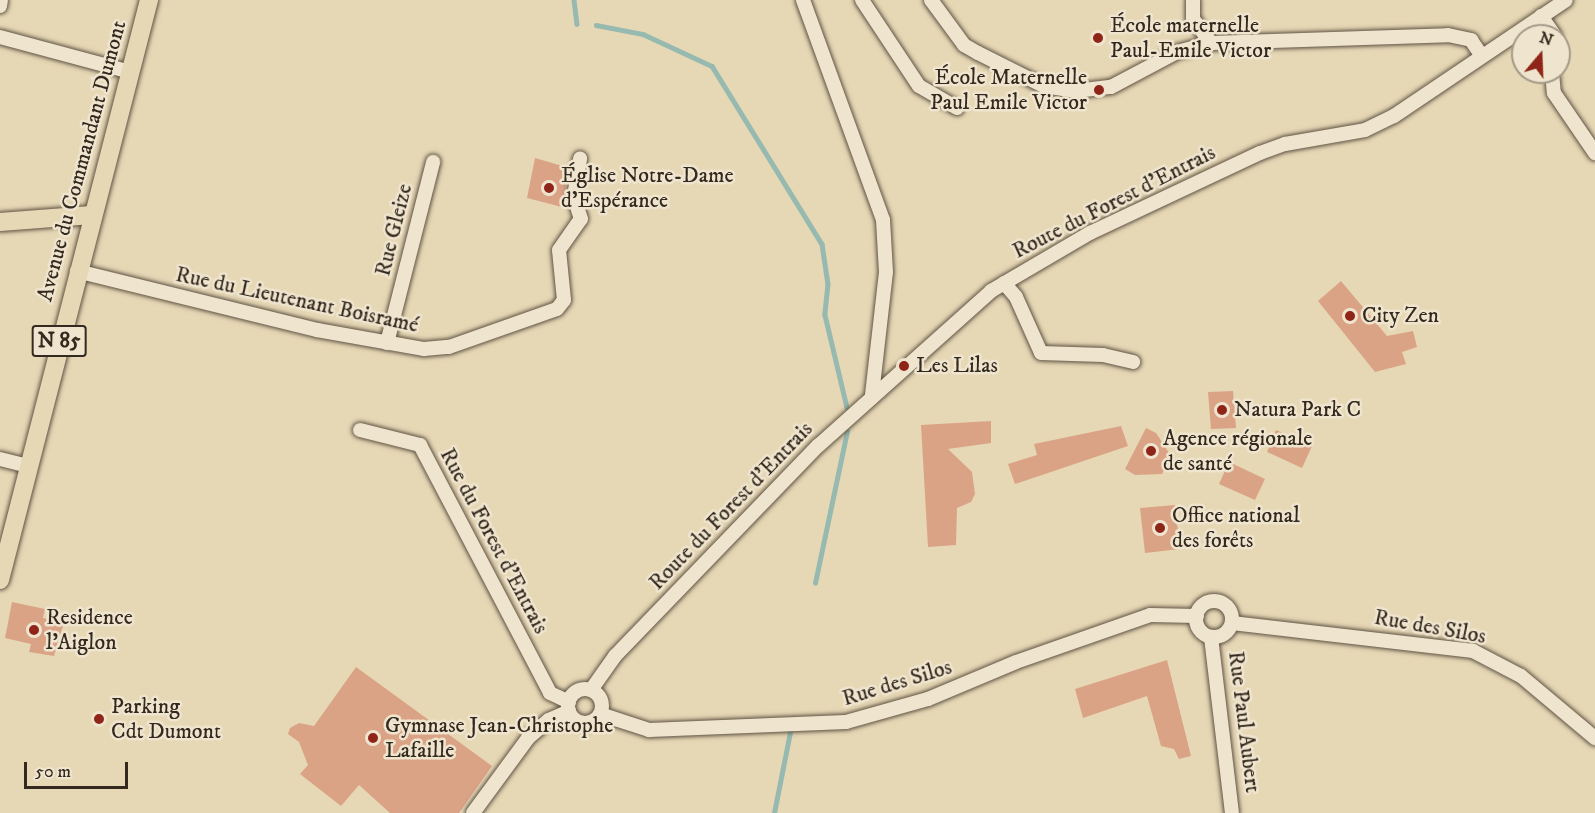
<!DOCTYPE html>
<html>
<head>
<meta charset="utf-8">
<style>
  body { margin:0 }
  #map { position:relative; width:1595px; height:813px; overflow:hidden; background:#e6d7b5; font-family:"IM FELL DW Pica",serif }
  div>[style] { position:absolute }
  .stream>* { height:4.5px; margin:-2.25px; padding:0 2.25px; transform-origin:2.25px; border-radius:2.25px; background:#96b9b0 }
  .building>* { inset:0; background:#dba386 }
  .roads { filter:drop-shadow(0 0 2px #605444) drop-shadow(0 0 2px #605444) }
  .minor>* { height:14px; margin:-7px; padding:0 7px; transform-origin:7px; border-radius:7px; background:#efe5cf }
  .minor>.ring { margin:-7px; padding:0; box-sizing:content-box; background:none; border:14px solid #efe5cf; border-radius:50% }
  .major>* { height:18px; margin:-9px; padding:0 9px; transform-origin:9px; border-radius:9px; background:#e6d7b5 }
  .dots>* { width:16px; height:16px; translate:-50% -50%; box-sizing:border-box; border:3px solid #efe5cf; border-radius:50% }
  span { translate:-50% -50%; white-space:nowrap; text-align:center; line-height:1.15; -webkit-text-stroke:5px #efe5cf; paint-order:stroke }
  .shield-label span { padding:2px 4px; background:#efe5cf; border:2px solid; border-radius:4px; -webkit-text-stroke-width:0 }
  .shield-label { font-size:21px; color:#34291e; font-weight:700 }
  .poi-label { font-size:22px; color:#34291e }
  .left { translate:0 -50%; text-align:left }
  .right { translate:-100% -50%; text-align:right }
  .street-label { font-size:22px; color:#34291e }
  .north { position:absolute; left:1511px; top:24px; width:60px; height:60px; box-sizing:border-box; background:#efe5cf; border:2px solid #a49a88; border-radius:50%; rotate:19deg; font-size:16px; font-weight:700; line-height:24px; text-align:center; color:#34291e }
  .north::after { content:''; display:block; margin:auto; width:21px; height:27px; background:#8f2418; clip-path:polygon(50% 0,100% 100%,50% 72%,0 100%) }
  .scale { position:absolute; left:24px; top:762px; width:104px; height:27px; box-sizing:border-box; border:3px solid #34291e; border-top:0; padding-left:8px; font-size:18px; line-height:21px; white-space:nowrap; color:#34291e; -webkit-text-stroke:4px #efe5cf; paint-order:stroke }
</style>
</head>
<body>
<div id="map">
  <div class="stream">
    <i style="left:574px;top:0;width:24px;rotate:83deg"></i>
    <i style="left:596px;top:25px;width:48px;rotate:10.8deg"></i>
    <i style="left:643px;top:34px;width:76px;rotate:24.9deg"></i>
    <i style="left:712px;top:66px;width:209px;rotate:58.3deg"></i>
    <i style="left:822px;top:244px;width:40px;rotate:81.5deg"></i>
    <i style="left:828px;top:284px;width:31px;rotate:96deg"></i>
    <i style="left:825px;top:315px;width:95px;rotate:76.6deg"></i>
    <i style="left:815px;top:583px;width:155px;rotate:-78.1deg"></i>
    <i style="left:774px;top:813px;width:88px;rotate:-78.8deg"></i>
  </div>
  <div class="building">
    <i style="clip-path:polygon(535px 158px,569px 168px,562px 207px,527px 198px)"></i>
    <i style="clip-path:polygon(1341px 281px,1387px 336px,1413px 331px,1417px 347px,1402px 352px,1406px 364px,1375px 372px,1318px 301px)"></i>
    <i style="clip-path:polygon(1233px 391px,1236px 428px,1211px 429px,1208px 392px)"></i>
    <i style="clip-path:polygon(991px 421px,991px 443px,948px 449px,972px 472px,975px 494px,971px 502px,957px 508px,956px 545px,928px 547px,921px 425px)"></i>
    <i style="clip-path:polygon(1121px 426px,1128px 446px,1015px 484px,1008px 464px,1037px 455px,1034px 444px)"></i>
    <i style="clip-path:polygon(1146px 428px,1156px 433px,1171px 456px,1162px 474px,1135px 475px,1125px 469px)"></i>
    <i style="clip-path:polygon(1276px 430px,1312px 446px,1302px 468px,1267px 452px)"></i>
    <i style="clip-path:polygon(1229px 462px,1265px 479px,1255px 500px,1219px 484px)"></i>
    <i style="clip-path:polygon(1175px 505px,1180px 549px,1145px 553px,1140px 508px)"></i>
    <i style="clip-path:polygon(12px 602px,45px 609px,43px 618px,64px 622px,54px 656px,29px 652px,31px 644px,5px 638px)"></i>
    <i style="clip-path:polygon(1167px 660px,1191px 756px,1179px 759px,1174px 749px,1161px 746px,1147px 696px,1083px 718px,1075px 689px)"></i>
    <i style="clip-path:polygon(356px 667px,492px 766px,459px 813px,390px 813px,359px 785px,341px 806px,300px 774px,308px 765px,299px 742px,288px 734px,290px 728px,299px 723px,314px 726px)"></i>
  </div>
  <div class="roads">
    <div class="minor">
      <i style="left:803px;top:0;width:234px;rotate:70deg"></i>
      <i style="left:883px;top:220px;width:52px;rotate:86.7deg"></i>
      <i style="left:886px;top:272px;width:124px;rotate:96.5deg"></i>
      <i style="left:862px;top:0;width:103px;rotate:56.5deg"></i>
      <i style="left:919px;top:86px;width:44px;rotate:30.1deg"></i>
      <i style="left:931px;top:0;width:56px;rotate:53.7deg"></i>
      <i style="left:964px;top:45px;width:16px;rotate:30deg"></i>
      <i style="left:978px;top:53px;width:74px;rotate:26.6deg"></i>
      <i style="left:1044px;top:86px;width:32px;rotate:9deg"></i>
      <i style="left:1076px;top:91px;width:35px;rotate:-7deg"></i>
      <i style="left:1111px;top:87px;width:75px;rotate:-27.9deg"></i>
      <i style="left:1177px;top:52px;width:35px;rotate:-15deg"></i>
      <i style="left:1211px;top:43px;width:237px;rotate:-1.9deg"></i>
      <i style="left:1448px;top:35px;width:24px;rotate:12deg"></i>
      <i style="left:1471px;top:40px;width:18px;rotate:56deg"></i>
      <i style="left:1193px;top:0;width:19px;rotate:90deg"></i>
      <i style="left:1193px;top:19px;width:30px;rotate:53deg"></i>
      <i style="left:0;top:6px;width:6px;rotate:-81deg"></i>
      <i style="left:1541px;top:16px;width:24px;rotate:55deg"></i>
      <i style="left:0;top:37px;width:136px;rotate:15deg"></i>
      <i style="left:1552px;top:72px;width:21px;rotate:85deg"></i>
      <i style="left:1554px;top:93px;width:73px;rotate:55.7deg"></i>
      <i style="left:77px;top:271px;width:247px;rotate:13.8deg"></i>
      <i style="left:317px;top:330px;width:109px;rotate:10.1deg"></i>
      <i style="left:424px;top:349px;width:25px;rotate:-5deg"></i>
      <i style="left:449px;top:347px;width:114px;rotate:-19.4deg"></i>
      <i style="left:557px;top:309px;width:11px;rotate:-52deg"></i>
      <i style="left:564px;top:300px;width:50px;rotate:-95.7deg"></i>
      <i style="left:559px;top:250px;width:38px;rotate:-55deg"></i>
      <i style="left:581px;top:219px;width:23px;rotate:-108deg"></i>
      <i style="left:574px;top:197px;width:39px;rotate:-81deg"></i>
      <i style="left:1004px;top:283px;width:18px;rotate:49deg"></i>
      <i style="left:1016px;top:297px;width:61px;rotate:65.9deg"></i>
      <i style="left:1041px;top:353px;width:62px;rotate:1.8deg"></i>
      <i style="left:1103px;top:355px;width:31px;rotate:13deg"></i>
      <i style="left:387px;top:343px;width:187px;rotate:-75.7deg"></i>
      <i style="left:360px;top:430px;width:62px;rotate:14deg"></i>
      <i style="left:420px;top:445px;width:280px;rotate:62.3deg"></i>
      <i style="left:550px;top:693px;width:21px;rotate:25deg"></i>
      <i style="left:0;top:459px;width:29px;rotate:14deg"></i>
      <i class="ring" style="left:1196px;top:601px;width:22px;height:22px"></i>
      <i style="left:1232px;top:623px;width:243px;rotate:6.6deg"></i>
      <i style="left:1473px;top:651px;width:54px;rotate:27.5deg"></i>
      <i style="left:1521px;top:676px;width:97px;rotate:40deg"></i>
      <i style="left:1211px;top:637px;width:177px;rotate:83.2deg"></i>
      <i class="ring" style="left:568px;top:689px;width:20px;height:20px"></i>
      <i style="left:591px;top:690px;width:42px;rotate:-54.8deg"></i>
      <i style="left:615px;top:656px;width:293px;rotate:-46deg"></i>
      <i style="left:819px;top:445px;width:231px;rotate:-41.8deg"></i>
      <i style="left:991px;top:291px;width:115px;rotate:-30.4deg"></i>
      <i style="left:1090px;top:233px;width:188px;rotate:-25.2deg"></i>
      <i style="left:1260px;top:153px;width:27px;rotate:-20deg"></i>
      <i style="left:1285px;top:144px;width:81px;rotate:-9.9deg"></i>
      <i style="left:1365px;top:130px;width:32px;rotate:-26deg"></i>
      <i style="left:1394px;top:116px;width:207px;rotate:-34deg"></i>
      <i style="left:600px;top:714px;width:52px;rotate:18.1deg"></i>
      <i style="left:649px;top:730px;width:197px;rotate:-2.3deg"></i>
      <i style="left:846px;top:722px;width:85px;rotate:-15.7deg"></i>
      <i style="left:928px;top:699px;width:95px;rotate:-22.8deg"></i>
      <i style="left:1016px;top:662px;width:142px;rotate:-19.3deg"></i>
      <i style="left:1150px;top:615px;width:47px;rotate:1.2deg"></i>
      <i style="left:473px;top:813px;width:93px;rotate:-53.7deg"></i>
      <i style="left:528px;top:738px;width:28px;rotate:-41deg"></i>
      <i style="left:549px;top:720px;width:22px;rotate:-24deg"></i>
    </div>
    <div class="major">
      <i style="left:0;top:222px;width:92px;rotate:-4.4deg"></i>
      <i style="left:0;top:580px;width:599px;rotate:-75.59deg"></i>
    </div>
  </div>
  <div class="dots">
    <i style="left:1098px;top:38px;background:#8f2418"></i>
    <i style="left:1099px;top:90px;background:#8f2418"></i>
    <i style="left:549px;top:188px;background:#8f2418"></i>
    <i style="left:1350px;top:316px;background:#8f2418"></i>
    <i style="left:904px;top:366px;background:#8f2418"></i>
    <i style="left:1222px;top:410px;background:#8f2418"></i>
    <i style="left:1151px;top:451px;background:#8f2418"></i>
    <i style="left:1160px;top:528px;background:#8f2418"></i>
    <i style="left:34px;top:630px;background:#8f2418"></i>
    <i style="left:99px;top:719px;background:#8f2418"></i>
    <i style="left:373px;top:738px;background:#8f2418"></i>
  </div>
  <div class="shield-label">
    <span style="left:59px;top:341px">N 85</span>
  </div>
  <div class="poi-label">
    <span class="left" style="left:1110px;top:38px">École maternelle<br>Paul-Emile Victor</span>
    <span class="right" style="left:1087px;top:90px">École Maternelle<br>Paul Emile Victor</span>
    <span class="left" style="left:561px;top:188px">Église Notre-Dame<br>d'Espérance</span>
    <span class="left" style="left:1362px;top:316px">City Zen</span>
    <span class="left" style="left:916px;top:366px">Les Lilas</span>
    <span class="left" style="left:1234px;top:410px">Natura Park C</span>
    <span class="left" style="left:1163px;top:451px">Agence régionale<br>de santé</span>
    <span class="left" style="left:1172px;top:528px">Office national<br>des forêts</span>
    <span class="left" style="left:46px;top:630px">Residence<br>l'Aiglon</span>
    <span class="left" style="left:111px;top:719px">Parking<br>Cdt Dumont</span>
    <span class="left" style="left:385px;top:738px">Gymnase Jean-Christophe<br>Lafaille</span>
  </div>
  <div class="street-label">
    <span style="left:82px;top:161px;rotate:-75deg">Avenue du Commandant Dumont</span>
    <span style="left:1114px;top:202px;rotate:-27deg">Route du Forest d'Entrais</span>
    <span style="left:394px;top:230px;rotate:-76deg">Rue Gleize</span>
    <span style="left:297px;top:300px;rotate:12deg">Rue du Lieutenant Boisramé</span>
    <span style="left:731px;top:506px;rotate:-46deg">Route du Forest d'Entrais</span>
    <span style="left:494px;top:541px;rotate:62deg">Rue du Forest d'Entrais</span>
    <span style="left:1430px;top:627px;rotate:10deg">Rue des Silos</span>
    <span style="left:897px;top:683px;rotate:-17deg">Rue des Silos</span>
    <span style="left:1244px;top:722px;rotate:83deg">Rue Paul Aubert</span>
  </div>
  <div class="north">N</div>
  <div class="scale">50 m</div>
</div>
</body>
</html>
